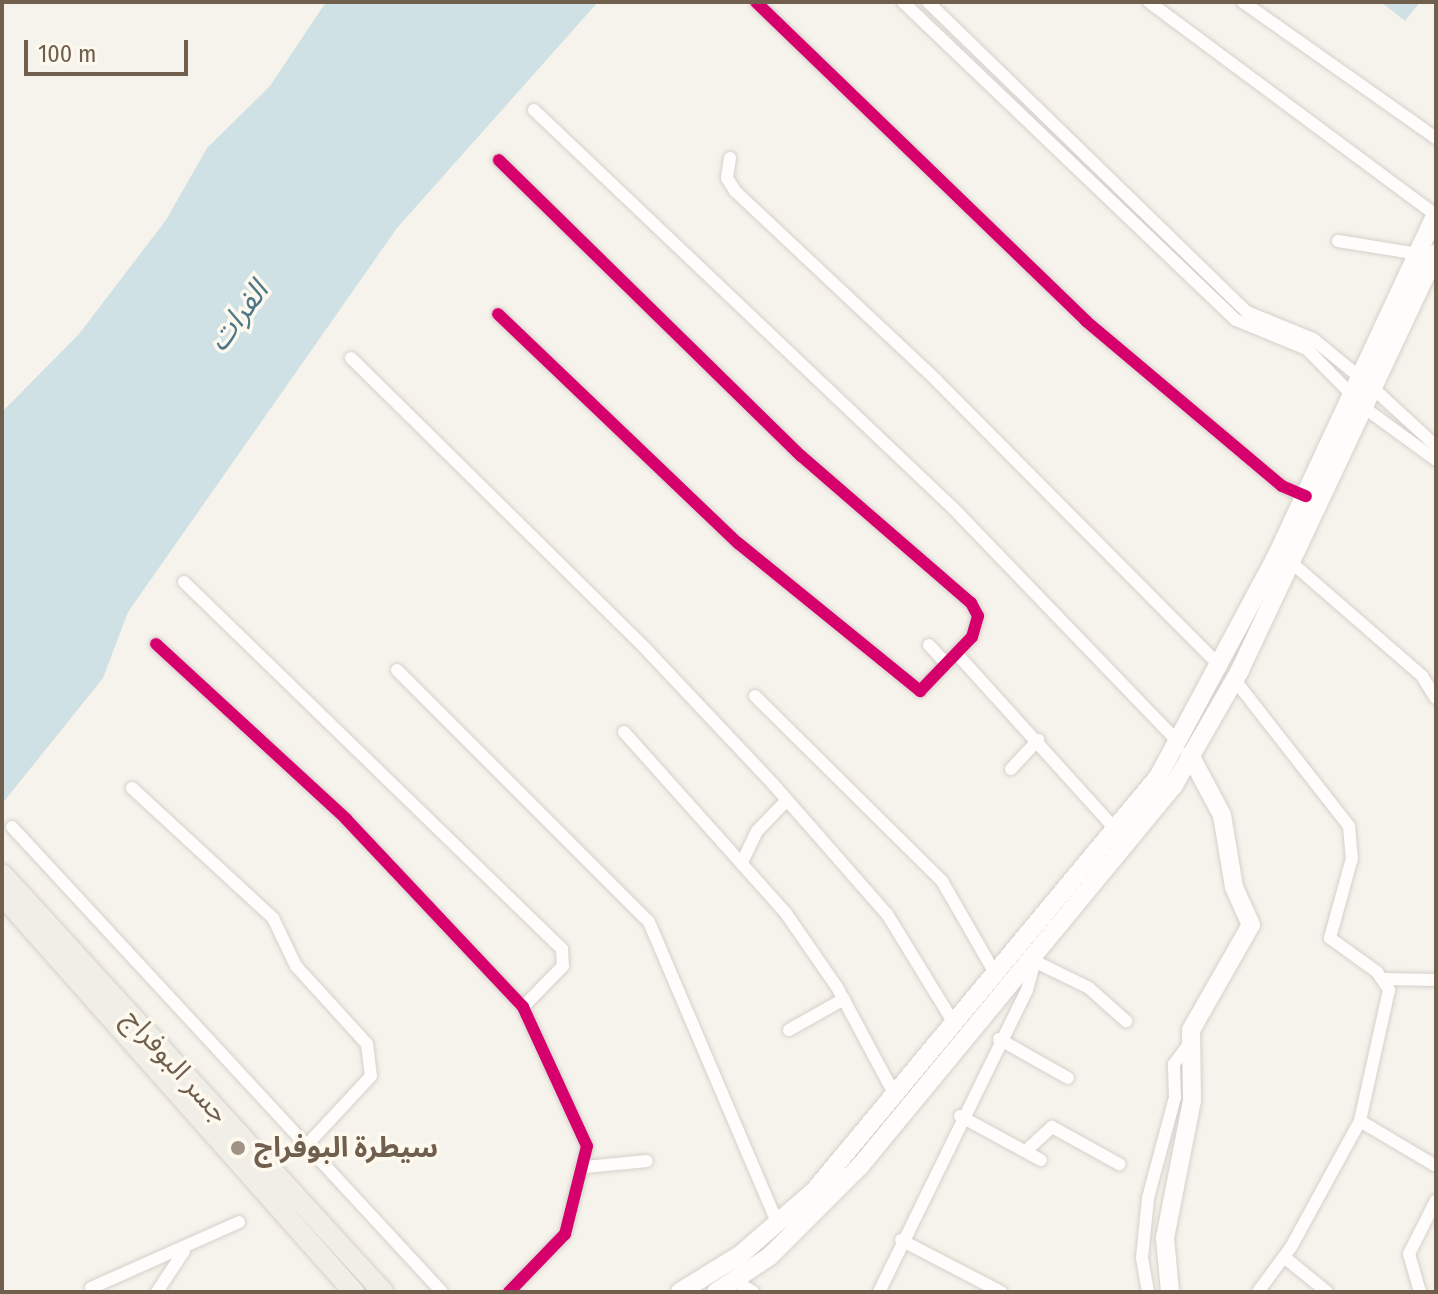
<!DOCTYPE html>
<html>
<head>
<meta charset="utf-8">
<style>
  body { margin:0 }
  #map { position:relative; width:1438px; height:1294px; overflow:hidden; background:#f6f3ec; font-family:"Fira Sans Condensed","Noto Sans Arabic",sans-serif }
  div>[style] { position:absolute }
  .water>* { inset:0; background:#cfe1e5 }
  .roads { filter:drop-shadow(0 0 2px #d5d0ca) drop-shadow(0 0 2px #d5d0ca) }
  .street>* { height:12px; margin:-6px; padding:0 6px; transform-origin:6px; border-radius:6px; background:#fefdfc }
  .secondary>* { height:18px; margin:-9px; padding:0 9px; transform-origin:9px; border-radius:9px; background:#fefdfc }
  .primary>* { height:20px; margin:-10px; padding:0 10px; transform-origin:10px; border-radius:10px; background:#f1eee7 }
  .cycleway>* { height:12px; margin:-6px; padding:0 6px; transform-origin:6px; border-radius:6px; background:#d6006c }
  .dots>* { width:22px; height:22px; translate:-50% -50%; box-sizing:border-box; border:4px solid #fdf9ee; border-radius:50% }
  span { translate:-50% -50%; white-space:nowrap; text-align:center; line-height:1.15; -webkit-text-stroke:7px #fdf9ee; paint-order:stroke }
  .street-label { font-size:28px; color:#715f4e }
  .poi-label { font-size:28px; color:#715f4e; font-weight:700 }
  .left { translate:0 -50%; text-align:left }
  .water-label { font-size:30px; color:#4e7889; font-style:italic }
  .frame { position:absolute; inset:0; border:4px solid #715f4e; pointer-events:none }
  .scale { position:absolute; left:24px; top:40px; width:164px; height:36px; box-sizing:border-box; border:4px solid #715f4e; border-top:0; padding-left:10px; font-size:24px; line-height:28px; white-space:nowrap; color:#715f4e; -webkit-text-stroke:6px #fdf9ee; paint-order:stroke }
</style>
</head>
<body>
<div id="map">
  <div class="water">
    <i style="clip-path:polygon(326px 2px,598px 2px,397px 228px,128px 612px,103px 678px,2px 804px,2px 412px,79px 334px,166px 220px,207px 148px,270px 86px)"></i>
    <i style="clip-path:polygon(1381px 2px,1420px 2px,1405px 21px)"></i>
  </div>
  <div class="roads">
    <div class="street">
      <i style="left:756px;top:2px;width:459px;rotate:44deg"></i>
      <i style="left:1086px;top:321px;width:256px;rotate:40.1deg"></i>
      <i style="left:1282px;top:486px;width:26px;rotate:23deg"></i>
      <i style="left:903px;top:2px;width:460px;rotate:43.7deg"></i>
      <i style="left:1236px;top:320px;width:77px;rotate:22.2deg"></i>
      <i style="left:1307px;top:349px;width:67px;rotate:45.6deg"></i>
      <i style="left:928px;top:2px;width:445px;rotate:44.2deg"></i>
      <i style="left:1247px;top:312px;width:71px;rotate:22.2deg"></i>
      <i style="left:1313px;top:339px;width:63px;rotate:39.2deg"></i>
      <i style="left:1149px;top:2px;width:357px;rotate:36.6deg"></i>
      <i style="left:1243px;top:2px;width:236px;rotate:35.2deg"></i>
      <i style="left:534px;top:110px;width:578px;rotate:43.53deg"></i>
      <i style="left:953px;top:508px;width:326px;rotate:46.1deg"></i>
      <i style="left:730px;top:158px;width:20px;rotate:99deg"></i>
      <i style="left:727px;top:178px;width:15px;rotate:58deg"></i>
      <i style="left:735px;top:191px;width:276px;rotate:43.2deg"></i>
      <i style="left:936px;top:380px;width:404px;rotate:45.2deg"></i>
      <i style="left:1338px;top:241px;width:81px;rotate:9.2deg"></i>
      <i style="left:498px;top:314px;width:332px;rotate:43.7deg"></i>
      <i style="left:738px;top:543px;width:235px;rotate:39.1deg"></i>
      <i style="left:920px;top:691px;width:75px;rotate:-46.1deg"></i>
      <i style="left:972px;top:637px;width:22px;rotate:-74deg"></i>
      <i style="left:978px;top:616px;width:15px;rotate:-118deg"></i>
      <i style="left:971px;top:603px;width:225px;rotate:-139.1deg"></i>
      <i style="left:801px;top:456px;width:423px;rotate:-135.6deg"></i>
      <i style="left:351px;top:358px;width:412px;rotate:44.6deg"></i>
      <i style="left:644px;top:647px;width:188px;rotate:46.7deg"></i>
      <i style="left:773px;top:784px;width:173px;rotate:48.8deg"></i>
      <i style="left:887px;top:914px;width:130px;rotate:58.5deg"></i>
      <i style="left:1375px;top:390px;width:83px;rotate:42.6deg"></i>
      <i style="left:1366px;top:409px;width:87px;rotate:36.1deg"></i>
      <i style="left:1292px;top:563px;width:172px;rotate:41deg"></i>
      <i style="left:1422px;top:676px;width:26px;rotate:58deg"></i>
      <i style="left:184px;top:582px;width:527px;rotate:44.15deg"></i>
      <i style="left:562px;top:949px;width:17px;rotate:87deg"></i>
      <i style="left:563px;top:966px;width:57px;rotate:134.3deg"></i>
      <i style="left:156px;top:644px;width:258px;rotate:42.6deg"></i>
      <i style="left:346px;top:819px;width:258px;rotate:46.7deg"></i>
      <i style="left:523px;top:1007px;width:153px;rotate:65.3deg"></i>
      <i style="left:587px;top:1146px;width:91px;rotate:104deg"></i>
      <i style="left:565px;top:1234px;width:81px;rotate:134deg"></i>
      <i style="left:929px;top:645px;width:26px;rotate:47deg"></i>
      <i style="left:957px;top:654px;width:240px;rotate:47.9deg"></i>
      <i style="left:397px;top:670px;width:356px;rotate:45deg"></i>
      <i style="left:649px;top:922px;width:329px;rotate:66.9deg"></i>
      <i style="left:1234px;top:679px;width:187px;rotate:52deg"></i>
      <i style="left:1349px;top:826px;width:32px;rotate:85deg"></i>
      <i style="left:1352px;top:858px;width:83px;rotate:105.4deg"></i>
      <i style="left:1330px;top:938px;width:58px;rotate:35.9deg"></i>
      <i style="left:1377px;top:972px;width:22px;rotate:56deg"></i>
      <i style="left:1389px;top:990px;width:134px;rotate:102.5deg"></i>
      <i style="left:1360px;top:1121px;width:144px;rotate:118.7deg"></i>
      <i style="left:1291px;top:1247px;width:56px;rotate:126.3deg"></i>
      <i style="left:755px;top:696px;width:263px;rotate:44.7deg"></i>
      <i style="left:942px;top:881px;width:108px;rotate:60.1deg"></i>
      <i style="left:624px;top:732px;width:241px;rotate:48.2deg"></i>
      <i style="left:785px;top:912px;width:91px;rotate:55.3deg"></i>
      <i style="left:837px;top:987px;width:123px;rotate:61.8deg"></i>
      <i style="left:1011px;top:769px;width:40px;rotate:-47deg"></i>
      <i style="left:132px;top:788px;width:192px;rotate:42.7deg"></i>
      <i style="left:273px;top:918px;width:53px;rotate:64.4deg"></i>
      <i style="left:296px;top:966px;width:105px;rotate:47.7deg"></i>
      <i style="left:367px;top:1044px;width:32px;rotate:83deg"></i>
      <i style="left:371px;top:1076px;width:98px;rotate:132.9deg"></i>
      <i style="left:12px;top:827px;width:633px;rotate:47.24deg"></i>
      <i style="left:743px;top:860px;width:32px;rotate:-64deg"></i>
      <i style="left:757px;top:831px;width:43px;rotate:-45.9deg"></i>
      <i style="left:1036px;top:962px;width:59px;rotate:26.1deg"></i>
      <i style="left:1089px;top:988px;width:50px;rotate:41.7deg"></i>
      <i style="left:1385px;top:979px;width:51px;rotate:1.1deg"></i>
      <i style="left:789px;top:1030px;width:63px;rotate:-29.4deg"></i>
      <i style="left:999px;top:1039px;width:79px;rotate:29.5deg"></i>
      <i style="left:960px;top:1116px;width:92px;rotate:28.5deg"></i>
      <i style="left:1360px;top:1121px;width:88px;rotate:30.6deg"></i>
      <i style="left:1027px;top:1150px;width:34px;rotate:-43deg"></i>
      <i style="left:1052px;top:1127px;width:77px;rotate:28.9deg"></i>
      <i style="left:586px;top:1167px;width:61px;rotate:-5.6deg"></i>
      <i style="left:901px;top:1240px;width:113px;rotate:27.5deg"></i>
      <i style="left:1284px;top:1257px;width:55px;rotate:39.1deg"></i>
      <i style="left:735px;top:1281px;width:21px;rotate:31deg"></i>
      <i style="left:91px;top:1288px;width:162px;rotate:-24deg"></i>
      <i style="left:157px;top:1292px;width:49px;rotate:-56.6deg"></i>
      <i style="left:879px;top:1292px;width:336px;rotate:-63.9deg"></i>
      <i style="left:1027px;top:990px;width:35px;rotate:-75deg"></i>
      <i style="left:1148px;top:1292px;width:35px;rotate:-100deg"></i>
      <i style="left:1142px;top:1258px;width:60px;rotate:-84.3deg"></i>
      <i style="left:1148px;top:1198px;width:105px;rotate:-75deg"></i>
      <i style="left:1175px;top:1097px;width:33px;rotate:-92deg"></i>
      <i style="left:1174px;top:1064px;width:25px;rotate:-53deg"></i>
      <i style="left:1420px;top:1292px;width:40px;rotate:-106deg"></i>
      <i style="left:1409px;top:1254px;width:60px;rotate:-63.4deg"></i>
    </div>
    <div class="secondary">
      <i style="left:680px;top:1292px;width:70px;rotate:-31.7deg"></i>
      <i style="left:740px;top:1255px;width:99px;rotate:-40.9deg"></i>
      <i style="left:815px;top:1190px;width:537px;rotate:-50.29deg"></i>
      <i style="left:1158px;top:777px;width:250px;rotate:-61.8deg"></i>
      <i style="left:1276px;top:557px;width:378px;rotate:-65deg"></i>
      <i style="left:716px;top:1292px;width:65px;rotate:-33.7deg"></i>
      <i style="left:770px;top:1256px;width:127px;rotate:-45deg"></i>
      <i style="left:860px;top:1166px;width:494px;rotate:-50.5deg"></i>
      <i style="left:1174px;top:785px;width:133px;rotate:-60.1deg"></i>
      <i style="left:1240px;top:670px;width:461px;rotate:-64.8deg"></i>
      <i style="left:1170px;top:1292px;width:54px;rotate:-95.3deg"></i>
      <i style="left:1165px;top:1238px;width:140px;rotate:-78.9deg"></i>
      <i style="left:1192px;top:1101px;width:71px;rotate:-90.8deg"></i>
      <i style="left:1191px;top:1030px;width:121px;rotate:-60.3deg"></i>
      <i style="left:1251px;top:925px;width:42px;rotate:-114.1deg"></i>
      <i style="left:1234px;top:887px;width:73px;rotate:-99.5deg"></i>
      <i style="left:1222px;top:815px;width:68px;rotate:-118.1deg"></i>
    </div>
    <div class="primary">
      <i style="left:2px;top:874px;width:566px;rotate:47.65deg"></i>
      <i style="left:2px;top:895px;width:531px;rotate:48.44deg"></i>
    </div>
  </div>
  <div class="cycleway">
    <i style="left:756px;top:2px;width:459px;rotate:44deg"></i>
    <i style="left:1086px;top:321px;width:256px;rotate:40.1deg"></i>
    <i style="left:1282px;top:486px;width:26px;rotate:23deg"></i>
    <i style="left:498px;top:314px;width:332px;rotate:43.7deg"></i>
    <i style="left:738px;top:543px;width:235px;rotate:39.1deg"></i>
    <i style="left:920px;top:691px;width:75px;rotate:-46.1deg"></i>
    <i style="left:972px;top:637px;width:22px;rotate:-74deg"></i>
    <i style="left:978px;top:616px;width:15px;rotate:-118deg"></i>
    <i style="left:971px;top:603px;width:225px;rotate:-139.1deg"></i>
    <i style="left:801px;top:456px;width:423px;rotate:-135.6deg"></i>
    <i style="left:156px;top:644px;width:258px;rotate:42.6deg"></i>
    <i style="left:346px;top:819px;width:258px;rotate:46.7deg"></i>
    <i style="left:523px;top:1007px;width:153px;rotate:65.3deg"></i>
    <i style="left:587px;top:1146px;width:91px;rotate:104deg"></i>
    <i style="left:565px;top:1234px;width:81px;rotate:134deg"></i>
  </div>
  <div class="dots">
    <i style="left:238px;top:1148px;background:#a09385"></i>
  </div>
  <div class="street-label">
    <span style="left:176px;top:1066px;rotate:48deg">جسر البوفراج</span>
  </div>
  <div class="poi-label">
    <span class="left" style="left:254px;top:1148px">سيطرة البوفراج</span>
  </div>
  <div class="water-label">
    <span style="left:238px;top:316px;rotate:-53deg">الفرات</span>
  </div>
  <div class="frame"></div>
  <div class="scale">100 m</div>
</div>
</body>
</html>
